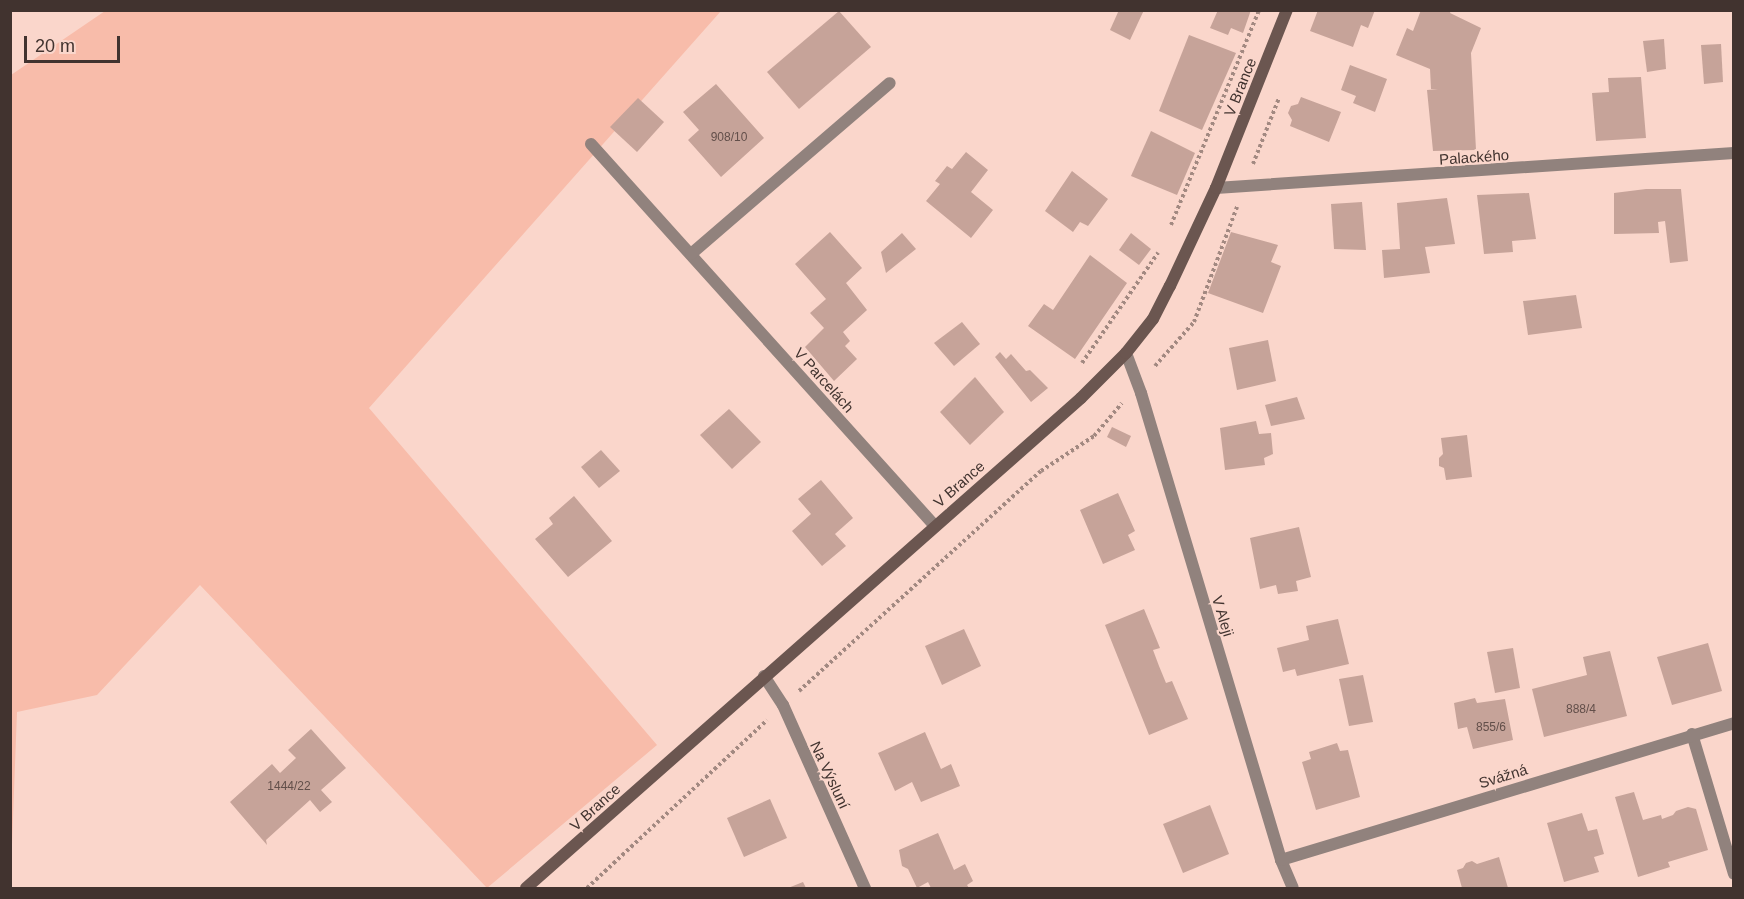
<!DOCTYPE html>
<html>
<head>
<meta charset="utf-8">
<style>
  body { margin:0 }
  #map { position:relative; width:1744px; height:899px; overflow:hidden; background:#fad6cb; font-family:Arial,sans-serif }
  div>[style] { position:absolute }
  .green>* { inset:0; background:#f8bcaa }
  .building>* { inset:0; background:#c6a399 }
  .path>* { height:4px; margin-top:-2px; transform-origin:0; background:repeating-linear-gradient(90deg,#a28981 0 3px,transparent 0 6px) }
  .minor>* { height:12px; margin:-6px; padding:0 6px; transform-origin:6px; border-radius:6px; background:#91827d }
  .secondary>* { height:12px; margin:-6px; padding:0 6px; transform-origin:6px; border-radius:6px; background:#6b5650 }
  span { translate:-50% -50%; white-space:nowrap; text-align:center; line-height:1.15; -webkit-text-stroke:4.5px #fad6cb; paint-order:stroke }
  .number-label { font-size:12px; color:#624f4a }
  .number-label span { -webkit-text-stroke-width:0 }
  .street-label { font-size:15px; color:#41332f }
  .frame { position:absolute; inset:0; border:12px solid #41332f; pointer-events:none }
  .scale { position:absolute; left:24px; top:36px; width:96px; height:27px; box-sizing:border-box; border:3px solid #41332f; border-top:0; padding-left:8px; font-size:18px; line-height:21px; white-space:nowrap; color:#41332f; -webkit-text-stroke:4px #fad6cb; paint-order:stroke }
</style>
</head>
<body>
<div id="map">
  <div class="green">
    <i style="clip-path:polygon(105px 11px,721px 11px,369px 408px,657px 745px,487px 888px,200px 585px,97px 695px,17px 712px,11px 871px,11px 75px)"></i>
  </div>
  <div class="building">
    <i style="clip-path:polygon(1119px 10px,1144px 10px,1130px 40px,1110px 30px)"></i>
    <i style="clip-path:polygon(1218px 10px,1251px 10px,1243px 33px,1231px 28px,1228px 35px,1210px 28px)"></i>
    <i style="clip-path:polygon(1318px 10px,1375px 10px,1368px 28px,1361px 25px,1353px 47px,1310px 31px)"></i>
    <i style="clip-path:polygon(1421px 10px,1451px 10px,1450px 13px,1481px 28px,1471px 53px,1476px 150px,1433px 151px,1427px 90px,1438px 89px,1431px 89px,1430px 69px,1396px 55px,1407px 28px,1413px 31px)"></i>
    <i style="clip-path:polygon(839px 11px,871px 47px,799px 109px,767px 72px)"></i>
    <i style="clip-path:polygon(1189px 35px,1236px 53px,1202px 130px,1159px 111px)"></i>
    <i style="clip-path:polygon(1664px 39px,1666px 69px,1647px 72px,1643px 41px)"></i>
    <i style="clip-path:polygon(1721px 44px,1723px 82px,1704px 84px,1701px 45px)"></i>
    <i style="clip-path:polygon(1350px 65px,1387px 79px,1375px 112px,1353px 103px,1356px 96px,1341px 90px)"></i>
    <i style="clip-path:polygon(1641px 77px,1646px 138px,1596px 141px,1592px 93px,1609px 92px,1608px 78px)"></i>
    <i style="clip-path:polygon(716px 84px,764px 138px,721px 177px,688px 140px,699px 130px,683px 112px)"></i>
    <i style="clip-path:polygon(1301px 97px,1341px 112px,1329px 142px,1290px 126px,1292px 120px,1288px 113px,1291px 106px,1298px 104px)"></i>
    <i style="clip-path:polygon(638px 98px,664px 122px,637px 152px,610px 127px)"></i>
    <i style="clip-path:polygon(1151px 131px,1195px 153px,1177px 195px,1131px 176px)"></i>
    <i style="clip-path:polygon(966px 152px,988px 170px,971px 192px,993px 210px,971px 238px,926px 201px,940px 184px,935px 181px,947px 166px,952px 169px)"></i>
    <i style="clip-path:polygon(1072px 171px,1108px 199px,1088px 226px,1080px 222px,1073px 232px,1045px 211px)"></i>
    <i style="clip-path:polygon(1646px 189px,1681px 189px,1688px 261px,1670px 263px,1665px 221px,1658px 222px,1659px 233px,1614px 234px,1614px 193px)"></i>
    <i style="clip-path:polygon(1529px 193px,1536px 239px,1512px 241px,1513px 252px,1484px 254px,1477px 195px)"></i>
    <i style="clip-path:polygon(1447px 198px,1455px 244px,1425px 247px,1430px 273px,1384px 278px,1382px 250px,1400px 249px,1397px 203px)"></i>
    <i style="clip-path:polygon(1362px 202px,1366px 250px,1334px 249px,1331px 204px)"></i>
    <i style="clip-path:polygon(830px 232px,862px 268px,846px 283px,867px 310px,843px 332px,850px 341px,845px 346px,857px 359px,834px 381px,805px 347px,824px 328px,810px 313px,826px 299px,795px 264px)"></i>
    <i style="clip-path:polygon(1231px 232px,1278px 245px,1271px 262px,1281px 266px,1263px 313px,1208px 293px)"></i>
    <i style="clip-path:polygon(902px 233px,916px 249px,886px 273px,881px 252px)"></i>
    <i style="clip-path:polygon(1131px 233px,1151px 249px,1139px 265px,1119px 250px)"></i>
    <i style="clip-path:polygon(1090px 255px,1127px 283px,1075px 359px,1028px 326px,1044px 304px,1053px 310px)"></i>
    <i style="clip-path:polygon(1576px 295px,1582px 328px,1528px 335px,1523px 301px)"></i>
    <i style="clip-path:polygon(962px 322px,980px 344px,954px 366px,934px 343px)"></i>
    <i style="clip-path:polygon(1268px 340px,1276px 381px,1237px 390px,1229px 348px)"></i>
    <i style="clip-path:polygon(1000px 352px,1006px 359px,1011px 354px,1026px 371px,1030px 370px,1048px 388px,1031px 402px,995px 357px)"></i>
    <i style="clip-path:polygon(975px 377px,1004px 412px,970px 445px,940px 412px)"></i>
    <i style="clip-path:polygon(1297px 397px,1305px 419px,1271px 426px,1265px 405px)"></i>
    <i style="clip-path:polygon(729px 409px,761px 442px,732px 469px,700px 435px)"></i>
    <i style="clip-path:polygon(1256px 421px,1259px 434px,1271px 433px,1273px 454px,1264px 458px,1265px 465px,1225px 470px,1220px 428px)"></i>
    <i style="clip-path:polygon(1112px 427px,1131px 436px,1126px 447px,1107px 437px)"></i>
    <i style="clip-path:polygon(1467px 435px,1472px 477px,1446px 480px,1444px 468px,1439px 466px,1439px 458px,1443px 454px,1441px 438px)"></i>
    <i style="clip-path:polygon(601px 450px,620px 471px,599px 488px,581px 467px)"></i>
    <i style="clip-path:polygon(821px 480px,853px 518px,835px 534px,846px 546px,822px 566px,792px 531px,811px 514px,798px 499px)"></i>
    <i style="clip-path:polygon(1118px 493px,1135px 531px,1128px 535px,1135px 550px,1103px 564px,1080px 510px)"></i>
    <i style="clip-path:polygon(574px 496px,612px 541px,568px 577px,535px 539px,553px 524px,549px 518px)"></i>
    <i style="clip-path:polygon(1299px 527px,1311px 577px,1296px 581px,1298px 591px,1278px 594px,1276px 585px,1260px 589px,1250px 538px)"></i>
    <i style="clip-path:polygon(1144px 609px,1160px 648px,1153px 650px,1159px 666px,1166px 683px,1172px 681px,1188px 719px,1149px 735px,1105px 625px)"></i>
    <i style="clip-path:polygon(1338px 619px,1349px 664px,1297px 676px,1295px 669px,1283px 672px,1277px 648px,1309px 640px,1306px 626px)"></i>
    <i style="clip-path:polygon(964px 629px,981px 666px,942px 685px,925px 646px)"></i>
    <i style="clip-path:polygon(1708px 643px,1722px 691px,1672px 705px,1657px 657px)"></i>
    <i style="clip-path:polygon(1513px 648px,1520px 688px,1495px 693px,1487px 652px)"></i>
    <i style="clip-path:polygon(1610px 651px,1627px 716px,1544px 737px,1532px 689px,1587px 675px,1583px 657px)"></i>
    <i style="clip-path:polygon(1363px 675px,1373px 722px,1349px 726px,1339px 679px)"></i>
    <i style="clip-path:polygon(1475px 698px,1477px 703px,1505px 699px,1513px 740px,1473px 749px,1467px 727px,1458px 729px,1454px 703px)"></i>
    <i style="clip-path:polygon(311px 729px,346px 768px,321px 790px,332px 802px,320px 812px,310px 800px,266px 840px,267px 845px,230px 802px,272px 764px,280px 773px,296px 758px,288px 750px)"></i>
    <i style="clip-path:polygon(925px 732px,941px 769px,951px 764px,960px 786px,921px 802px,912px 782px,895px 791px,878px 753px)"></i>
    <i style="clip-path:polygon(1337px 743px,1340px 751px,1348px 750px,1360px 797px,1316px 810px,1302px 762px,1311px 759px,1309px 752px)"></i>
    <i style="clip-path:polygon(1634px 792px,1643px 820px,1661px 815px,1662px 819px,1673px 815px,1676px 811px,1688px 807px,1696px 809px,1708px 850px,1668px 862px,1670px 867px,1638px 877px,1615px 797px)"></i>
    <i style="clip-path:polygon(770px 799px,787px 838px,744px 857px,727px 818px)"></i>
    <i style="clip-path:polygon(1210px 805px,1229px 854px,1183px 873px,1163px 824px)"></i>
    <i style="clip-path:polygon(1582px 813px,1588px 831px,1597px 829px,1604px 854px,1594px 857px,1599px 872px,1564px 882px,1547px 823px)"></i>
    <i style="clip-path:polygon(938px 833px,954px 870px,965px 864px,973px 881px,967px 885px,969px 888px,931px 888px,928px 882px,917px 888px,908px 869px,902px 866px,899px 850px)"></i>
    <i style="clip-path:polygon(1499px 857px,1508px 888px,1462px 888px,1457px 870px,1463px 868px,1466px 863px,1472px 861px,1477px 864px)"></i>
    <i style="clip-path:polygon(803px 882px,806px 888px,788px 888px)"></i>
  </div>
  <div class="path">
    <i style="left:1253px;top:164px;width:71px;rotate:-68.5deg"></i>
    <i style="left:1171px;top:225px;width:232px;rotate:-67.7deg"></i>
    <i style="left:1082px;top:363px;width:134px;rotate:-55.4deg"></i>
    <i style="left:1155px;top:366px;width:59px;rotate:-48.4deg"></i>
    <i style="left:1194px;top:322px;width:123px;rotate:-69.5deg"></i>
    <i style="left:799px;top:691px;width:327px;rotate:-42.3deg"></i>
    <i style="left:1041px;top:471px;width:64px;rotate:-33.4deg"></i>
    <i style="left:1094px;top:436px;width:43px;rotate:-49.7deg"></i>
    <i style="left:587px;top:888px;width:246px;rotate:-43deg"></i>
  </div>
  <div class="minor">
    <i style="left:591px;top:144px;width:514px;rotate:48deg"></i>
    <i style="left:1216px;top:188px;width:519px;rotate:-3.87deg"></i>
    <i style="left:691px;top:254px;width:262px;rotate:-40.7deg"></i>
    <i style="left:1126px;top:353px;width:43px;rotate:69.4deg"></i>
    <i style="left:1141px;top:393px;width:488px;rotate:73.3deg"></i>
    <i style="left:1281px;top:860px;width:30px;rotate:67deg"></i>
    <i style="left:764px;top:676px;width:35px;rotate:57deg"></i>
    <i style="left:783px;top:705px;width:201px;rotate:65.9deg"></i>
    <i style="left:1692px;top:734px;width:146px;rotate:73.3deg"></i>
    <i style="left:1281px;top:860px;width:473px;rotate:-16.8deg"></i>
  </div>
  <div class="secondary">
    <i style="left:526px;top:888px;width:740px;rotate:-41.44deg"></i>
    <i style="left:1081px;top:398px;width:64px;rotate:-45deg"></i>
    <i style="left:1126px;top:353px;width:43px;rotate:-51.5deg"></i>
    <i style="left:1153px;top:319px;width:37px;rotate:-63deg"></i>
    <i style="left:1170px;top:286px;width:108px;rotate:-64.9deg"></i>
    <i style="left:1216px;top:188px;width:192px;rotate:-68.3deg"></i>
  </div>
  <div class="number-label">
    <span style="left:729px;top:138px">908/10</span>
    <span style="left:1581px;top:710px">888/4</span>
    <span style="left:1491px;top:728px">855/6</span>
    <span style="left:289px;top:787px">1444/22</span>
  </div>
  <div class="street-label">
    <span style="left:1240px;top:87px;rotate:-68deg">V Brance</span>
    <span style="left:1474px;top:157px;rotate:-4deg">Palackého</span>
    <span style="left:824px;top:380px;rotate:48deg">V Parcelách</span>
    <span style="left:959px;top:484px;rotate:-41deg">V Brance</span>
    <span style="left:1223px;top:616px;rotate:73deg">V Aleji</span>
    <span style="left:830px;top:775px;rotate:65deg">Na Výsluní</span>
    <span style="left:1503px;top:776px;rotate:-17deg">Svážná</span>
    <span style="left:595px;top:807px;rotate:-42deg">V Brance</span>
  </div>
  <div class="frame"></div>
  <div class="scale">20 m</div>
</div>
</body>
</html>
